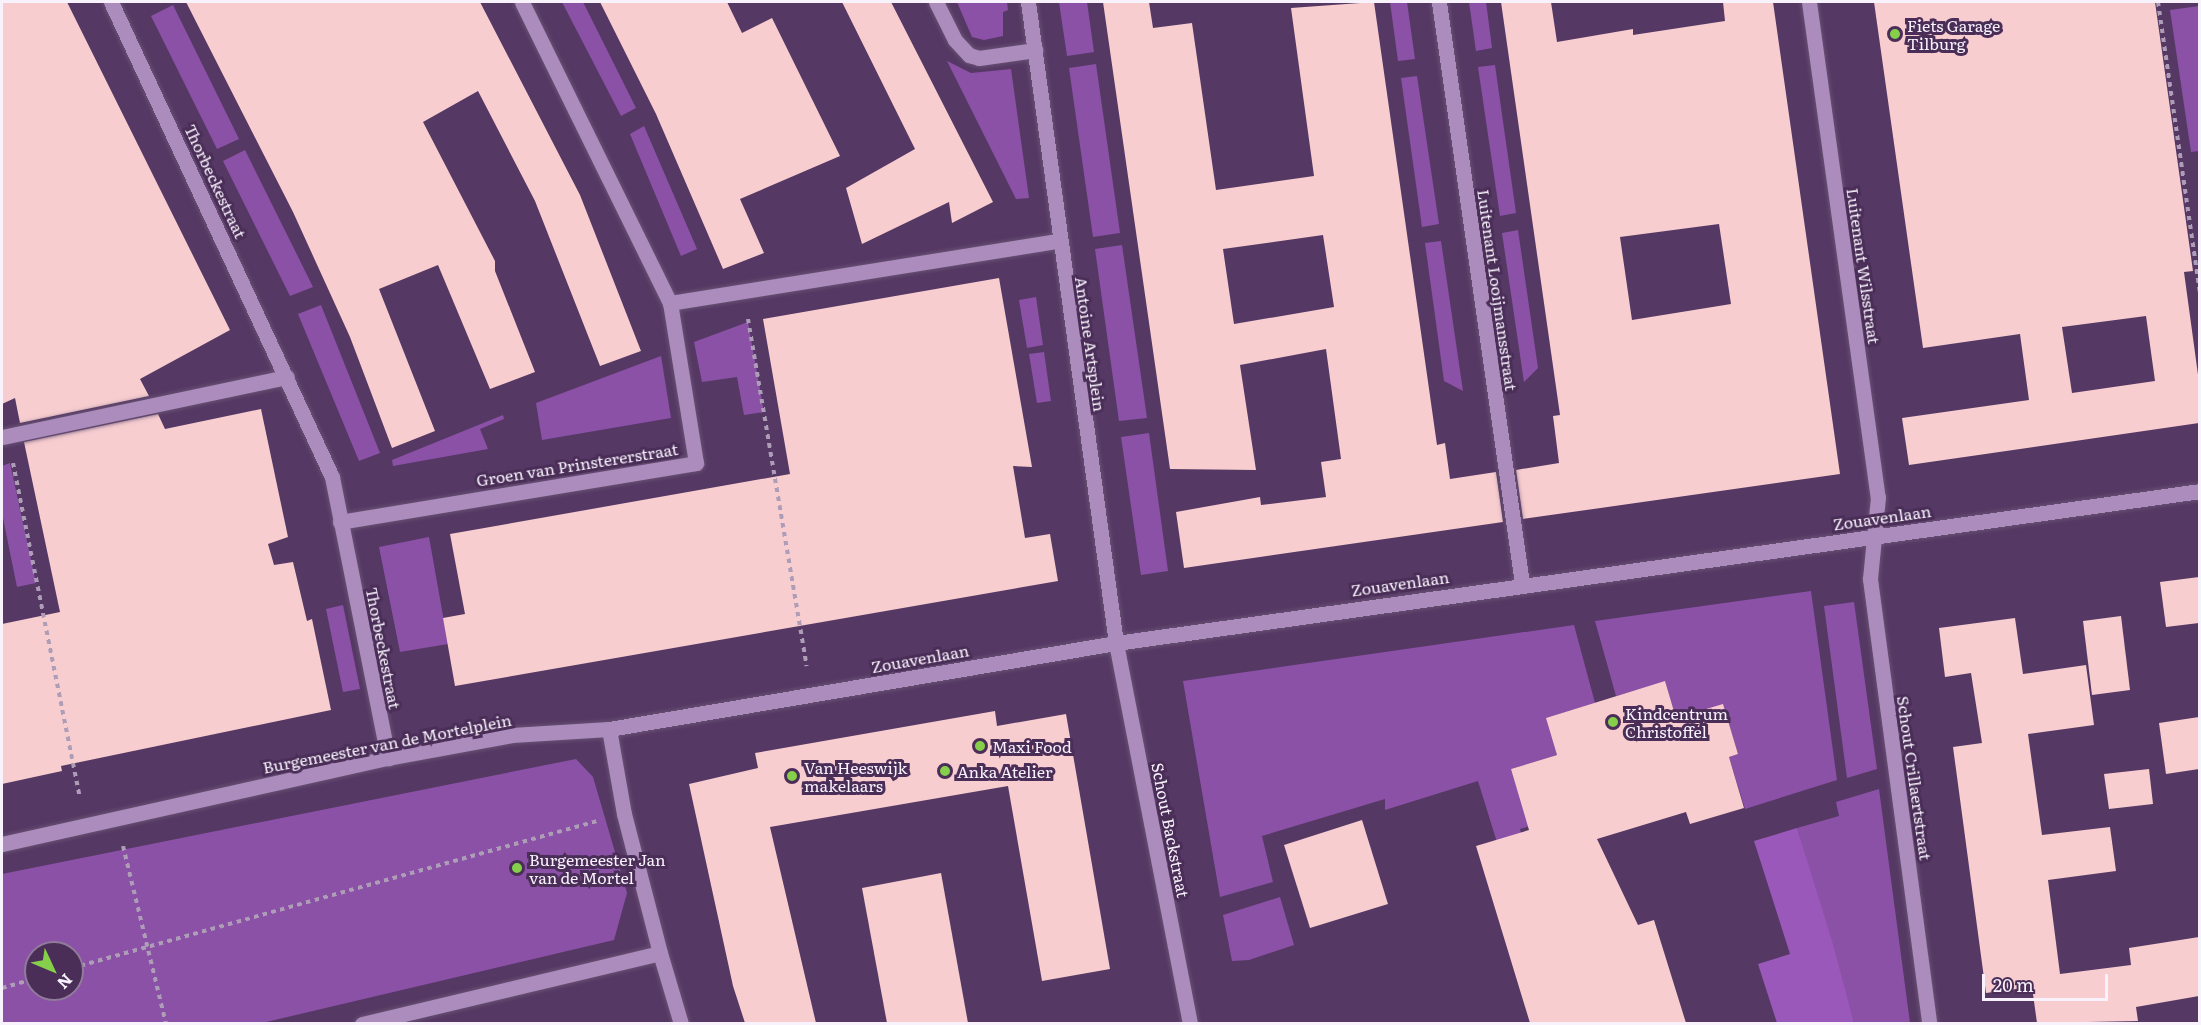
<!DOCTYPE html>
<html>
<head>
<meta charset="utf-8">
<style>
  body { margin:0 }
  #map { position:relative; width:2201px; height:1025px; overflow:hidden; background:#553864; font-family:Literata,serif }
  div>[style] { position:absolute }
  .green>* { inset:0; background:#8b51a7 }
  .forest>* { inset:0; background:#9a59ba }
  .building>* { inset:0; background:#f7cdd0 }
  .path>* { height:4px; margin-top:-2px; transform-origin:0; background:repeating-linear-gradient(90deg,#ae9db7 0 4.5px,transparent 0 9px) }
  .roads { filter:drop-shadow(0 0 2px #685173) drop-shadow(0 0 2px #685173) }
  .minor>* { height:15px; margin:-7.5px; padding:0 7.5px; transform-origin:7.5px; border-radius:7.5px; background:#ac8cbd }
  .dots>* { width:16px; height:16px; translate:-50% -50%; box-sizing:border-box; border:3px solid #4a2e58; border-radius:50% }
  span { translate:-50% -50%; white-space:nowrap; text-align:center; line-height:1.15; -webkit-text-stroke:6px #4a2e58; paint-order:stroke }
  .poi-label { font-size:16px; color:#f8f2fc }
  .left { translate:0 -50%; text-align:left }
  .street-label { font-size:16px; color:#f8f2fc }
  .frame { position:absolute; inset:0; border:3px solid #f8f2fc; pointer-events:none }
  .north { position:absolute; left:24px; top:941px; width:60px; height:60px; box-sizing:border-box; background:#4a2e58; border:2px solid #907c9a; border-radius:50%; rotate:134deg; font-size:16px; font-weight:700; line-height:24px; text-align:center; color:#f8f2fc }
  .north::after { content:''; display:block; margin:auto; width:21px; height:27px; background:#86cf4b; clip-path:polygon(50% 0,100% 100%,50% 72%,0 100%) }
  .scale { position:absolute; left:1982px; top:974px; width:126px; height:27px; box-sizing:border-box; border:3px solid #f8f2fc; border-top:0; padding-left:8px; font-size:18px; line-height:21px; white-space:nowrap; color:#f8f2fc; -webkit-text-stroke:4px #4a2e58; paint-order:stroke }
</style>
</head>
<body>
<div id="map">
  <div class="green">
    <i style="clip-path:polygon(562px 2px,583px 2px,636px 108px,621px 116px)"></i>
    <i style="clip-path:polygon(957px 2px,1007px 2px,1008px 10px,1003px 12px,1003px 36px,984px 40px,972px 37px)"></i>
    <i style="clip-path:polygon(1059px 2px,1087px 2px,1094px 52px,1067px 56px)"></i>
    <i style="clip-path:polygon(1390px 2px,1407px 2px,1415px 59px,1398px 61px)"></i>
    <i style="clip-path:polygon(1469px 2px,1486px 2px,1492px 48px,1476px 51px)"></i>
    <i style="clip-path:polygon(173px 5px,239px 139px,217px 149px,151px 16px)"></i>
    <i style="clip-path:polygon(2199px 6px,2199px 151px,2191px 152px,2170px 10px)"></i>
    <i style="clip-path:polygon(947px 61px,971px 73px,1011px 69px,1029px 198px,1016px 199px)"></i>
    <i style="clip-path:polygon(1096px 64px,1120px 233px,1093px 237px,1069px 68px)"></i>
    <i style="clip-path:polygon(1495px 65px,1516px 213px,1500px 216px,1478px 67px)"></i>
    <i style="clip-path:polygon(1417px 76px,1439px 224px,1422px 227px,1401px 78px)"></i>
    <i style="clip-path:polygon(644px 126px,697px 249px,681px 256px,630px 134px)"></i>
    <i style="clip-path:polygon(245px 150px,313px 287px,290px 296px,223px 161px)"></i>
    <i style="clip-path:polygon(1518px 230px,1538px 368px,1524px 382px,1502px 233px)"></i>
    <i style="clip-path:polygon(1441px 241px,1463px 391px,1444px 381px,1425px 243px)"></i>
    <i style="clip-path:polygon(1122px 245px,1147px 418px,1119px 421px,1095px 249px)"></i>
    <i style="clip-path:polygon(1036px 297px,1043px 345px,1027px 348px,1019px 300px)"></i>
    <i style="clip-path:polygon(321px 305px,380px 453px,359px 461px,298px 314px)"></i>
    <i style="clip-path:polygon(748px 322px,764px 412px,744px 415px,737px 377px,702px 382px,694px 342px)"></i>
    <i style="clip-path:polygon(1044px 352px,1051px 401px,1037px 403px,1029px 354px)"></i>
    <i style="clip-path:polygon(661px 356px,671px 418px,542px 440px,536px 403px)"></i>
    <i style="clip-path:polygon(503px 415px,504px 419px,480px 429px,488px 449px,393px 466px,392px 460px)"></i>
    <i style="clip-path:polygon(1149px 433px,1168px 571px,1141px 575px,1121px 437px)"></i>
    <i style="clip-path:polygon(10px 463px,36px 583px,17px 587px,2px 513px,2px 466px)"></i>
    <i style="clip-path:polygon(429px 537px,448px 644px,400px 652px,379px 547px)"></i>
    <i style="clip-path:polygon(1811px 591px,1837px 780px,1745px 809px,1729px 757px,1738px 754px,1723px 705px,1676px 718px,1665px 682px,1616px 696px,1595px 621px)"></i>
    <i style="clip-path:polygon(1854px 602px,1877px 769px,1847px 778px,1824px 606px)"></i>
    <i style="clip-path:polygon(343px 605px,360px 689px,343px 692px,326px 609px)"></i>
    <i style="clip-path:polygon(1574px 625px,1595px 703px,1547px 718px,1557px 755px,1511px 769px,1537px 824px,1520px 829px,1524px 845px,1500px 852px,1478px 781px,1385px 810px,1385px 799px,1262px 836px,1273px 882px,1220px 897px,1183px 681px)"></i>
    <i style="clip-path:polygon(evenodd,576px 759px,593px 777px,627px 893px,614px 940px,262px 1023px,2px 1023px,2px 874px,576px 759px,36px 953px,72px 953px,72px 989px,36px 989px,36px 953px)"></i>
    <i style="clip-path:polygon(1879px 789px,1910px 1023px,1854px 1023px,1797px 828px,1839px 816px,1836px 802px)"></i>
    <i style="clip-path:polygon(1280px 897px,1294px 945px,1249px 960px,1232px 961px,1223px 915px)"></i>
  </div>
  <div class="forest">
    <i style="clip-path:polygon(1797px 828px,1832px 941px,1854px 1023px,1777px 1023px,1758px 964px,1790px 954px,1754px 841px)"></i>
  </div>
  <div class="building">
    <i style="clip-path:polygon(2px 2px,67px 2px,230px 330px,140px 379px,149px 396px,20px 423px,15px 398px,2px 404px)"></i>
    <i style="clip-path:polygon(186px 2px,480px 2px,580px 195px,641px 351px,600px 366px,535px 201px,478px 91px,423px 122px,495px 261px,495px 271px,535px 372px,490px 389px,438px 265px,379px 289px,435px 431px,392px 448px,350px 337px,293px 212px)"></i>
    <i style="clip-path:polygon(600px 2px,727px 2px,742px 33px,772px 18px,840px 156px,740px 199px,764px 253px,723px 269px,656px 114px)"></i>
    <i style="clip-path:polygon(842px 2px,891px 2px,993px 202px,952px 223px,949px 202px,862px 244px,846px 188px,915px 149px)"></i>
    <i style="clip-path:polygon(evenodd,1103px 2px,1149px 2px,1153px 28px,1192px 23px,1216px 190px,1314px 176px,1291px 8px,1374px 2px,1437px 445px,1445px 443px,1450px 479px,1496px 472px,1503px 522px,1184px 568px,1176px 512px,1260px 497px,1261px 505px,1326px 497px,1321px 462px,1341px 459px,1326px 349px,1240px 365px,1256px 470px,1170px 469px,1103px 2px,1323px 235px,1334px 307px,1234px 324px,1223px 249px,1323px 235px)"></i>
    <i style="clip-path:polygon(evenodd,1501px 2px,1551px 2px,1557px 42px,1633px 29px,1633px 35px,1725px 21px,1723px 2px,1773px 2px,1840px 474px,1523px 519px,1516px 470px,1559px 463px,1553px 416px,1560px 415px,1501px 2px,1719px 224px,1731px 304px,1632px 320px,1620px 237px,1719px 224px)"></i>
    <i style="clip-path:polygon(evenodd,1874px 2px,2155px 2px,2193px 271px,2184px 272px,2199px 382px,2199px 423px,1909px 465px,1902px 418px,2029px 400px,2020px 334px,1923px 348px,1874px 2px,2146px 316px,2155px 381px,2072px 393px,2062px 327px,2146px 316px)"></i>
    <i style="clip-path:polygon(999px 278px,1032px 467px,1013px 466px,1025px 538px,1050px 534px,1058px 581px,455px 686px,443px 618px,465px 614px,450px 534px,790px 474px,763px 319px)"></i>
    <i style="clip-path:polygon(261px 409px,288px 537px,268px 544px,274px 565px,293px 562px,307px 621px,312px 619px,331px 710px,61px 766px,62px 771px,2px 784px,2px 624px,60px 612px,24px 442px,158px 414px,165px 429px)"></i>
    <i style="clip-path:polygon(2199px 577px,2199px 623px,2166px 627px,2160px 582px)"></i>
    <i style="clip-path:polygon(2121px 616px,2130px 690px,2092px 695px,2083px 621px)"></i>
    <i style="clip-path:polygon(2015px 618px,2023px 674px,2086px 665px,2094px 725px,2028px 734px,2042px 835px,2110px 827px,2116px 871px,2048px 880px,2060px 974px,2131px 965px,2129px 948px,2199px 937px,2199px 996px,2136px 1007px,2138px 1021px,2037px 1023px,2032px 987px,1986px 993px,1953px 747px,1982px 743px,1971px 673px,1945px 677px,1939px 628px)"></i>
    <i style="clip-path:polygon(1665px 681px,1676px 718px,1723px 704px,1738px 754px,1729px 757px,1744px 808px,1690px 824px,1686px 812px,1597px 839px,1638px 925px,1654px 920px,1686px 1023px,1530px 1023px,1476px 846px,1529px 830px,1511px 769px,1557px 755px,1546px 718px)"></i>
    <i style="clip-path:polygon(995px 711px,997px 726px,1066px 714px,1110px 969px,1042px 981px,1008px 786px,770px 827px,816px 1023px,745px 1023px,733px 986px,689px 784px,758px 768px,755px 753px)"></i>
    <i style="clip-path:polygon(2199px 717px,2199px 769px,2166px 774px,2159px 723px)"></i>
    <i style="clip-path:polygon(2149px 769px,2153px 804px,2109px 809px,2104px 774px)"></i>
    <i style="clip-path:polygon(1362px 820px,1388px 904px,1310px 928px,1284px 845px)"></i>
    <i style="clip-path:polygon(941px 873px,968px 1023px,887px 1023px,862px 888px)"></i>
  </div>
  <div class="path">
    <i style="left:2158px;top:2px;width:296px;rotate:81.8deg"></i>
    <i style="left:748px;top:319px;width:352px;rotate:80.4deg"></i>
    <i style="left:13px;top:463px;width:341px;rotate:78.7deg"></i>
    <i style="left:123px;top:846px;width:183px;rotate:76.4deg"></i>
    <i style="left:72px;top:968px;width:545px;rotate:-15.64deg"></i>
    <i style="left:2px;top:988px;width:35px;rotate:-16deg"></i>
  </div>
  <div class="roads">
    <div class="minor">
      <i style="left:111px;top:2px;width:524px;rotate:65.05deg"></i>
      <i style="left:332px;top:477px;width:287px;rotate:78.7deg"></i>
      <i style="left:936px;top:2px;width:42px;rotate:63.4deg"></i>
      <i style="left:955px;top:40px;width:21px;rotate:47deg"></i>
      <i style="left:969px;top:55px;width:10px;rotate:17deg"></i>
      <i style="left:979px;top:58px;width:57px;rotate:-8.1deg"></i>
      <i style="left:1028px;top:2px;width:647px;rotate:82.18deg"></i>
      <i style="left:1116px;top:643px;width:388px;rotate:79deg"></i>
      <i style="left:1439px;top:2px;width:588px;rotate:81.88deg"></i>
      <i style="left:1809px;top:2px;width:500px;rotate:82.1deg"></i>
      <i style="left:1878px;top:497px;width:82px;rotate:95.6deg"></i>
      <i style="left:1870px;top:579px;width:449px;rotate:82.4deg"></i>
      <i style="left:670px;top:303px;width:393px;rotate:-9.1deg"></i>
      <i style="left:2px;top:437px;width:291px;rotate:-11.9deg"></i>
      <i style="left:340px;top:522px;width:361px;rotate:-9.4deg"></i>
      <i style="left:696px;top:463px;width:162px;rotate:-99.2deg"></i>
      <i style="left:670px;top:303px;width:335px;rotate:-116.2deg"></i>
      <i style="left:2px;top:844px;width:395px;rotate:-12.6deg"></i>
      <i style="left:388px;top:758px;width:126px;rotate:-10.5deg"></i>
      <i style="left:512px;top:735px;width:97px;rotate:-3.5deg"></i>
      <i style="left:609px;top:729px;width:514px;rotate:-9.63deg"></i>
      <i style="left:1116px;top:643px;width:1095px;rotate:-7.98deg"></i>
      <i style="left:660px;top:953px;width:74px;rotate:73.5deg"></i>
      <i style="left:362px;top:1024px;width:306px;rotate:-13.4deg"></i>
      <i style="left:660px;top:953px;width:144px;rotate:-104.5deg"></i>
      <i style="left:624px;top:814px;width:86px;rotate:-100deg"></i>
    </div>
  </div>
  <div class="dots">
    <i style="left:1895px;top:34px;background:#86cf4b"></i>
    <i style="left:1613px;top:722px;background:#86cf4b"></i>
    <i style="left:980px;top:746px;background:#86cf4b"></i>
    <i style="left:945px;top:771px;background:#86cf4b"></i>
    <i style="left:792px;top:776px;background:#86cf4b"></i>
    <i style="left:517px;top:868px;background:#86cf4b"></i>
  </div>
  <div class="poi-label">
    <span class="left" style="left:1907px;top:34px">Fiets Garage<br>Tilburg</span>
    <span class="left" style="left:1625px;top:722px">Kindcentrum<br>Christoffel</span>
    <span class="left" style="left:992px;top:746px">Maxi Food</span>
    <span class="left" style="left:804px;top:776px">Van Heeswijk<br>makelaars</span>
    <span class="left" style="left:957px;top:771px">Anka Atelier</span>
    <span class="left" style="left:529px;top:868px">Burgemeester Jan<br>van de Mortel</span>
  </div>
  <div class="street-label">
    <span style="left:216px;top:181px;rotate:65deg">Thorbeckestraat</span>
    <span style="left:1864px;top:266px;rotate:82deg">Luitenant Wilsstraat</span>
    <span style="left:1498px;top:290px;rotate:82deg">Luitenant Looijmansstraat</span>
    <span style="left:1091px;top:344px;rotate:82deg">Antoine Artsplein</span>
    <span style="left:577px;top:464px;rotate:-9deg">Groen van Prinstererstraat</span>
    <span style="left:1882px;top:517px;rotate:-8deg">Zouavenlaan</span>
    <span style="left:1400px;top:583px;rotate:-8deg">Zouavenlaan</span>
    <span style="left:384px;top:648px;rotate:79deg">Thorbeckestraat</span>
    <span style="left:920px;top:658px;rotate:-10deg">Zouavenlaan</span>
    <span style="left:387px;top:743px;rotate:-11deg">Burgemeester van de Mortelplein</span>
    <span style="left:1915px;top:778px;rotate:82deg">Schout Crillaertstraat</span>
    <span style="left:1171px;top:830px;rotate:79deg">Schout Backstraat</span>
  </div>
  <div class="frame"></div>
  <div class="north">N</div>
  <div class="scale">20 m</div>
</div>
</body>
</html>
